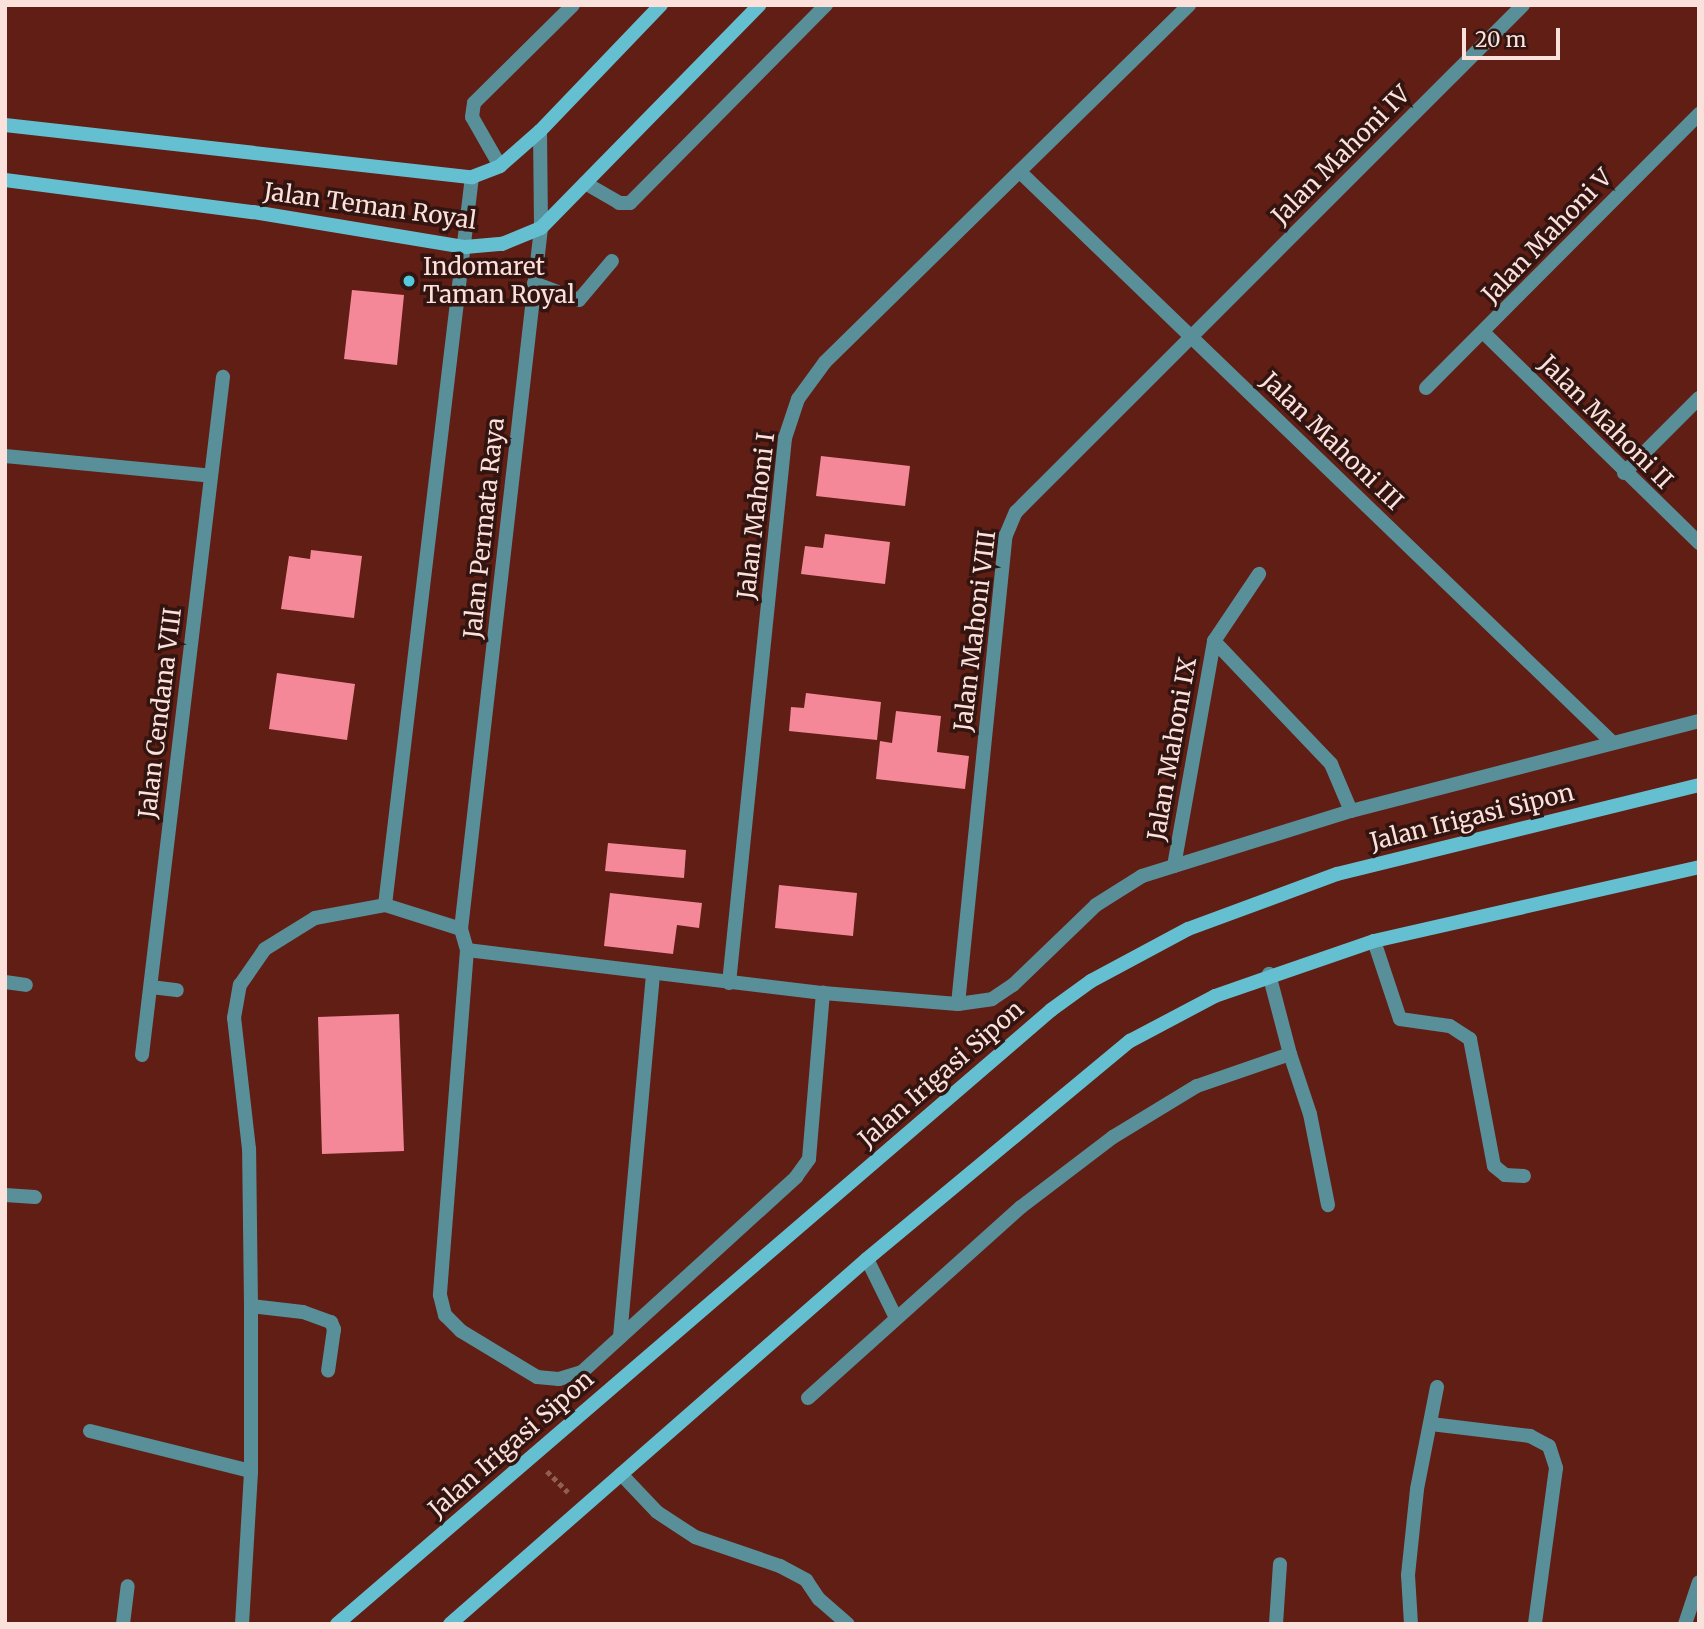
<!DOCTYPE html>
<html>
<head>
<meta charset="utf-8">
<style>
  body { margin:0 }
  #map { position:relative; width:1704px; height:1629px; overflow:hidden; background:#601e14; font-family:Merriweather,serif }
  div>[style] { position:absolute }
  .building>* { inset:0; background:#f48899 }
  .path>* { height:4.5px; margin-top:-2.25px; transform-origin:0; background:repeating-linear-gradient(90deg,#925d54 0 5px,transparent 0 8.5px) }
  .lane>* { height:14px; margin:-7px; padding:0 7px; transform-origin:7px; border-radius:7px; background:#588f99 }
  .street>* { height:14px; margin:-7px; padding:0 7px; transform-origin:7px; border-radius:7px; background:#588f99 }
  .secondary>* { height:14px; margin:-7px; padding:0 7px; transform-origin:7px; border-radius:7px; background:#64c0d1 }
  .dots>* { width:19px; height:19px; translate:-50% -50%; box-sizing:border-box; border:4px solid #321410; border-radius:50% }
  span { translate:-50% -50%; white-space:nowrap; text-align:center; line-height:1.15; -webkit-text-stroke:7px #321410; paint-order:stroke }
  .street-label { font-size:24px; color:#fbe1dc }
  .poi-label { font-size:24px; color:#fbe1dc }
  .left { translate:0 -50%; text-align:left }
  .frame { position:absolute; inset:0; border:7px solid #fbe1dc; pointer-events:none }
  .scale { position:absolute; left:1462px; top:28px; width:98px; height:32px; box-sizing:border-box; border:4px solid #fbe1dc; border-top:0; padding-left:9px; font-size:21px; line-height:24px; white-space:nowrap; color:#fbe1dc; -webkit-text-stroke:5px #321410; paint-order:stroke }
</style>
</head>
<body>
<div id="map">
  <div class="building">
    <i style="clip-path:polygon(352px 290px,404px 295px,397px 365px,344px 359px)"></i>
    <i style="clip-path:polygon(821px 456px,910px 466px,905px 506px,816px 496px)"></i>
    <i style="clip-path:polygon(825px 534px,890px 542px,885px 584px,801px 574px,805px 546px,823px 548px)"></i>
    <i style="clip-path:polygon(311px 550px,362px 556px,354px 618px,281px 609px,289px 556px,310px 559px)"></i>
    <i style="clip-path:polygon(277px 673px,355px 684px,347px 740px,269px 729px)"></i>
    <i style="clip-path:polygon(806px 693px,881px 702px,877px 740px,789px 731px,791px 707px,804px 708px)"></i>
    <i style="clip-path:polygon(896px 711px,941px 716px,937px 752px,969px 756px,965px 789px,876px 779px,880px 741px,892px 743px)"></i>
    <i style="clip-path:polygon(608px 843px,686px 850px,684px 878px,605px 871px)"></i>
    <i style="clip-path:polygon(779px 885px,857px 893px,853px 936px,775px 928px)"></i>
    <i style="clip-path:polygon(610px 893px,702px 903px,699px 928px,677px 925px,673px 954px,604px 946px)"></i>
    <i style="clip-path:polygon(399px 1014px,404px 1151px,322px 1154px,318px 1017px)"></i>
  </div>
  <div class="path">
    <i style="left:547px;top:1471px;width:30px;rotate:45deg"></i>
  </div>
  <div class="lane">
    <i style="left:500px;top:166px;width:56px;rotate:-119.7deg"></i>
    <i style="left:472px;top:117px;width:14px;rotate:-82deg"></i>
    <i style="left:474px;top:103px;width:139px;rotate:-44.7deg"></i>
    <i style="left:585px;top:183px;width:39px;rotate:30deg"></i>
    <i style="left:619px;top:203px;width:11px"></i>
    <i style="left:630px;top:203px;width:279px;rotate:-45.3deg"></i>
    <i style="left:534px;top:283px;width:48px;rotate:20.7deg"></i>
    <i style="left:579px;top:300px;width:51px;rotate:-49.8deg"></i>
    <i style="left:1290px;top:1054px;width:63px;rotate:71.6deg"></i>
    <i style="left:1310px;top:1114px;width:93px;rotate:78.8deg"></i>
  </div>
  <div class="street">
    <i style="left:540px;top:131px;width:97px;rotate:89.4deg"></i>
    <i style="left:541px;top:228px;width:706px;rotate:96.51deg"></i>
    <i style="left:461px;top:929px;width:22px;rotate:74deg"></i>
    <i style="left:467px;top:950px;width:346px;rotate:94.5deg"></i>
    <i style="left:440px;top:1295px;width:21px;rotate:76deg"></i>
    <i style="left:445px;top:1315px;width:23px;rotate:45deg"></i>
    <i style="left:461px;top:1331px;width:89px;rotate:31.2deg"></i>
    <i style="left:537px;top:1377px;width:22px;rotate:5deg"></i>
    <i style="left:559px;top:1379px;width:24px;rotate:-17deg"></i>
    <i style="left:582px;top:1372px;width:290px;rotate:-42.3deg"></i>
    <i style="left:796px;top:1177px;width:22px;rotate:-54deg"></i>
    <i style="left:809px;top:1159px;width:167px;rotate:-85.2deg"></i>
    <i style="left:1020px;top:172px;width:823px;rotate:43.92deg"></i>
    <i style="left:1484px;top:333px;width:301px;rotate:44.3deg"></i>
    <i style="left:1426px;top:388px;width:387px;rotate:-45.1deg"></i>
    <i style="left:5px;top:456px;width:207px;rotate:5.5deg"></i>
    <i style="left:1624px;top:473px;width:106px;rotate:-45deg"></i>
    <i style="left:1214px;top:641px;width:170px;rotate:46.4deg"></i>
    <i style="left:1331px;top:764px;width:51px;rotate:66.9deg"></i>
    <i style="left:1174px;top:866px;width:229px;rotate:-79.9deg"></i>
    <i style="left:1214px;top:641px;width:81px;rotate:-56.1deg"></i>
    <i style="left:461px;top:929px;width:80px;rotate:-162.5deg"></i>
    <i style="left:385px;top:905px;width:733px;rotate:-83.19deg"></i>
    <i style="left:1374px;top:941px;width:82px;rotate:71.6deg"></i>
    <i style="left:1400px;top:1019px;width:50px;rotate:8deg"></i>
    <i style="left:1450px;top:1026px;width:24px;rotate:33deg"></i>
    <i style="left:1470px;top:1039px;width:129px;rotate:79.3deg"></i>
    <i style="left:1494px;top:1166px;width:14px;rotate:39deg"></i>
    <i style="left:1505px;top:1175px;width:19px;rotate:3deg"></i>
    <i style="left:467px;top:950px;width:359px;rotate:6.9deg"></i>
    <i style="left:823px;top:993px;width:135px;rotate:4.7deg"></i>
    <i style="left:958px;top:1004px;width:34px;rotate:-8deg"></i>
    <i style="left:992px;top:999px;width:25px;rotate:-34deg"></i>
    <i style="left:1013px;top:985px;width:115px;rotate:-43.9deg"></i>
    <i style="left:1096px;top:905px;width:54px;rotate:-32.2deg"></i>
    <i style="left:1142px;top:876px;width:219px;rotate:-17.3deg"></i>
    <i style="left:1351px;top:811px;width:359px;rotate:-14.5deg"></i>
    <i style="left:5px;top:982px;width:21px;rotate:8deg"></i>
    <i style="left:729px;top:983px;width:548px;rotate:-84.13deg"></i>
    <i style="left:785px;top:438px;width:41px;rotate:-71.6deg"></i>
    <i style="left:798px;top:399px;width:46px;rotate:-53.9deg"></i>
    <i style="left:825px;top:362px;width:510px;rotate:-44.44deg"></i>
    <i style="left:151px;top:987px;width:26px;rotate:7deg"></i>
    <i style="left:958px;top:1004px;width:471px;rotate:-84.2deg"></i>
    <i style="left:1006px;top:535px;width:25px;rotate:-67deg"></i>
    <i style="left:1016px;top:512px;width:717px;rotate:-45deg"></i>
    <i style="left:142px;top:1055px;width:683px;rotate:-83.19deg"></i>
    <i style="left:5px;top:1195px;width:30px;rotate:4deg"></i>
    <i style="left:867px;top:1259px;width:66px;rotate:63.8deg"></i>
    <i style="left:251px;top:1306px;width:52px;rotate:6.6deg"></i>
    <i style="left:303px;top:1312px;width:30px;rotate:20deg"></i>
    <i style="left:331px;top:1322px;width:8px;rotate:67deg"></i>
    <i style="left:334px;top:1329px;width:42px;rotate:98.1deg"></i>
    <i style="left:620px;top:1337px;width:364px;rotate:-84.8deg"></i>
    <i style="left:808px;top:1398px;width:286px;rotate:-41.9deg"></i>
    <i style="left:1021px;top:1207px;width:116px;rotate:-37.3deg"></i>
    <i style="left:1113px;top:1137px;width:98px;rotate:-31.3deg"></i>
    <i style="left:1197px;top:1086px;width:98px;rotate:-19deg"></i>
    <i style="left:1290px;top:1054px;width:83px;rotate:-104.7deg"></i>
    <i style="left:1431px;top:1424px;width:100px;rotate:6.9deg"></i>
    <i style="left:1530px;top:1436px;width:21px;rotate:28deg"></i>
    <i style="left:1549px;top:1446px;width:23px;rotate:72deg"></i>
    <i style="left:1556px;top:1468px;width:157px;rotate:97.7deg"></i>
    <i style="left:90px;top:1431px;width:166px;rotate:14deg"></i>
    <i style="left:621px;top:1474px;width:52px;rotate:46.5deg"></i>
    <i style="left:657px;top:1512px;width:45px;rotate:33.3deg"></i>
    <i style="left:695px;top:1537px;width:90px;rotate:18.8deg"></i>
    <i style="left:780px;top:1566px;width:30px;rotate:28deg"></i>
    <i style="left:806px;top:1580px;width:23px;rotate:56deg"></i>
    <i style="left:819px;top:1599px;width:38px;rotate:41deg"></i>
    <i style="left:123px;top:1624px;width:38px;rotate:-83deg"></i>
    <i style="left:242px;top:1624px;width:153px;rotate:-86.6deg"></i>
    <i style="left:251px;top:1471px;width:165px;rotate:-90deg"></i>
    <i style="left:251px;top:1306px;width:157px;rotate:-90.7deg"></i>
    <i style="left:249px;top:1149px;width:132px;rotate:-96.5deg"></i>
    <i style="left:234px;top:1018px;width:34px;rotate:-80deg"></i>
    <i style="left:240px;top:985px;width:44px;rotate:-55.2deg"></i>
    <i style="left:265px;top:949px;width:59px;rotate:-31.8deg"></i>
    <i style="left:315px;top:918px;width:71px;rotate:-10.5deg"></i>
    <i style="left:1276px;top:1624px;width:60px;rotate:-86.2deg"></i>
    <i style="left:1411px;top:1624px;width:49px;rotate:-93.5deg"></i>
    <i style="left:1408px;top:1575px;width:86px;rotate:-84deg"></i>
    <i style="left:1417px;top:1489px;width:104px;rotate:-78.9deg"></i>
    <i style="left:1685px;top:1624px;width:44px;rotate:-71.6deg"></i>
  </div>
  <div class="secondary">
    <i style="left:5px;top:125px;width:470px;rotate:6.4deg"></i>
    <i style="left:472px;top:177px;width:30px;rotate:-21deg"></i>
    <i style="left:500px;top:166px;width:53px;rotate:-41.2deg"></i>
    <i style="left:540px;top:131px;width:175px;rotate:-46.2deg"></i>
    <i style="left:5px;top:180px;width:250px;rotate:7.4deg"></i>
    <i style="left:253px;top:212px;width:215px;rotate:9.4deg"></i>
    <i style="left:465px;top:247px;width:37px;rotate:-5deg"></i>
    <i style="left:502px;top:244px;width:42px;rotate:-22.3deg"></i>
    <i style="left:541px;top:228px;width:312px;rotate:-45.6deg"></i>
    <i style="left:337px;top:1624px;width:942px;rotate:-40.69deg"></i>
    <i style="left:1051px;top:1010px;width:49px;rotate:-35.9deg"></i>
    <i style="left:1091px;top:981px;width:110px;rotate:-28.2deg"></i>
    <i style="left:1188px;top:929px;width:159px;rotate:-20.3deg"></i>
    <i style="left:1337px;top:874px;width:373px;rotate:-13.8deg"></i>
    <i style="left:450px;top:1624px;width:554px;rotate:-41.2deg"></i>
    <i style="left:867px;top:1259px;width:342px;rotate:-39.7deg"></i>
    <i style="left:1130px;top:1041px;width:96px;rotate:-27.9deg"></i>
    <i style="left:1215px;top:996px;width:168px;rotate:-19.1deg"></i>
    <i style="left:1374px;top:941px;width:333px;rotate:-12.8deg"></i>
  </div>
  <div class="dots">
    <i style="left:409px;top:281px;background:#54cade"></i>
  </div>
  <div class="street-label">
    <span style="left:1341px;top:155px;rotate:-45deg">Jalan Mahoni IV</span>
    <span style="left:370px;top:206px;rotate:8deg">Jalan Teman Royal</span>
    <span style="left:1547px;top:236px;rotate:-46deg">Jalan Mahoni V</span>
    <span style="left:1606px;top:422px;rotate:45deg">Jalan Mahoni II</span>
    <span style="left:1332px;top:441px;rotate:44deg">Jalan Mahoni III</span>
    <span style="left:756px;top:516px;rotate:-83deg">Jalan Mahoni I</span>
    <span style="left:484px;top:528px;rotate:-84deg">Jalan Permata Raya</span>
    <span style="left:975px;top:631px;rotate:-83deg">Jalan Mahoni VIII</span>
    <span style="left:160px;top:713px;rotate:-83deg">Jalan Cendana VIII</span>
    <span style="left:1172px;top:749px;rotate:-80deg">Jalan Mahoni IX</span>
    <span style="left:1472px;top:817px;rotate:-14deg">Jalan Irigasi Sipon</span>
    <span style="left:941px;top:1074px;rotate:-41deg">Jalan Irigasi Sipon</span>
    <span style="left:511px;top:1444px;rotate:-41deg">Jalan Irigasi Sipon</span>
  </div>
  <div class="poi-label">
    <span class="left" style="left:423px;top:281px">Indomaret<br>Taman Royal</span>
  </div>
  <div class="frame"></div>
  <div class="scale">20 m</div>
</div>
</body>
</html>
